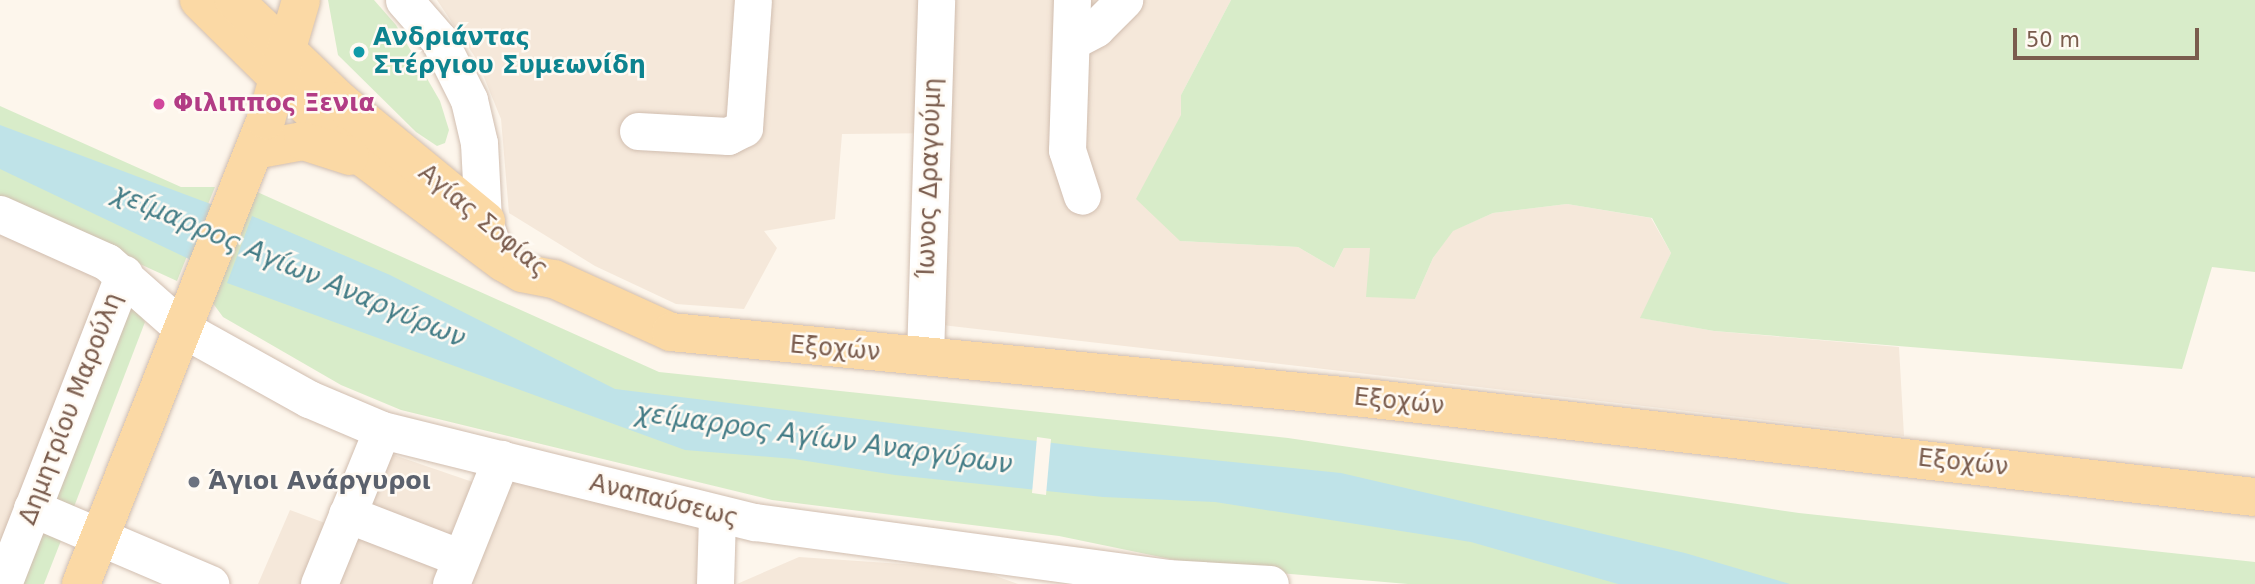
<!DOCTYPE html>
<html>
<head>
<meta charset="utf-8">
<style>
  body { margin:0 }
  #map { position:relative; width:2255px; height:584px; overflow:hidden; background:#fdf6ec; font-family:"DejaVu Sans",sans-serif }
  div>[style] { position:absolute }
  .residential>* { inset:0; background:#f5e8da }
  .green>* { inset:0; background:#d8ecc9 }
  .water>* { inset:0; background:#bfe3e8 }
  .pier>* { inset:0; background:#fdf6ec }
  .roads { filter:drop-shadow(0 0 2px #d1beb0) drop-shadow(0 0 2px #d1beb0) }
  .minor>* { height:37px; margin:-18.5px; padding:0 18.5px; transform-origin:18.5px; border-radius:18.5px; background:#fff }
  .major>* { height:38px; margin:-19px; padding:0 19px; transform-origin:19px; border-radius:19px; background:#fbd9a5 }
  .dots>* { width:19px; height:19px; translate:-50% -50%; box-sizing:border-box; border:4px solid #fffaf3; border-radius:50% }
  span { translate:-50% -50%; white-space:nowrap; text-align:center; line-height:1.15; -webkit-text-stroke:5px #fffaf3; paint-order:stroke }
  .culture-label { font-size:24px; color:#0d838f; font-weight:700 }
  .left { translate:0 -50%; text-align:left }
  .hotel-label { font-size:24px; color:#b23c85; font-weight:700 }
  .street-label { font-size:24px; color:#7a5c4d }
  .worship-label { font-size:24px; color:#5b616d; font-weight:700 }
  .water-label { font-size:26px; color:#437c86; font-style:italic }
  .scale { position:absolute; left:2013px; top:28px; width:186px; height:32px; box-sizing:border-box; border:4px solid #7a5c4d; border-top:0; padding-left:9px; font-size:21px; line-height:24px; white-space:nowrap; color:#7a5c4d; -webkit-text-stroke:5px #fffaf3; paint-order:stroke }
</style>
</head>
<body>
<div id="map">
  <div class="residential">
    <i style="clip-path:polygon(437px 0,1231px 0,1181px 95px,1180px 241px,1298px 247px,1334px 268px,1344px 248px,1371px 248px,1415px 299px,1433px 258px,1452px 231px,1493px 213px,1567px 204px,1651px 218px,1671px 253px,1641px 318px,1714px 331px,1899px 347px,1904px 436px,942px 325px,949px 133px,842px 134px,835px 219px,764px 231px,777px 248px,744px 309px,676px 304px,595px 266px,509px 213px,501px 119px,477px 60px)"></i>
    <i style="clip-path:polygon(0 229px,108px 277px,0 552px)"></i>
    <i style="clip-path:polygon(388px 453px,499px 491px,505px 476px,704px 529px,704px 584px,258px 584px,290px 510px,352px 533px)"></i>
    <i style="clip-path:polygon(799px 557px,976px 569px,1018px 584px,737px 584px)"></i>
  </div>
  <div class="green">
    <i style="clip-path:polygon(328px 0,374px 0,396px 25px,440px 101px,449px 130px,445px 143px,437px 146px,416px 132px,338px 55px)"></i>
    <i style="clip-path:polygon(1231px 0,2255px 0,2255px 272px,2212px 267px,2182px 369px,1714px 331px,1640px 318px,1671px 253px,1652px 218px,1567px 204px,1493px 213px,1453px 231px,1433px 258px,1415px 299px,1366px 297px,1370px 248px,1344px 248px,1334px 268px,1298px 247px,1180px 241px,1136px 199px,1181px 115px,1181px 95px)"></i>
    <i style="clip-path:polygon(0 106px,181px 187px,215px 187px,177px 281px,0 200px)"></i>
    <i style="clip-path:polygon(255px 191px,659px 372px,1288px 438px,1799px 513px,2255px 562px,2255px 584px,1408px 584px,1209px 567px,1059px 536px,772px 500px,401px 410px,341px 385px,223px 317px,212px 302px)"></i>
    <i style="clip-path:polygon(132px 303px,145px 322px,72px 512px,49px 496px)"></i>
    <i style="clip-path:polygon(36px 530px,64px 533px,44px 584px,15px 584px)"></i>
  </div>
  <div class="water">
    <i style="clip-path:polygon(0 125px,216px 206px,191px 260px,0 169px)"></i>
    <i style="clip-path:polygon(252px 216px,390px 275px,615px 389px,1094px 448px,1341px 473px,1685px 553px,1790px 584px,1618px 584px,1471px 542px,1215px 502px,1103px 497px,895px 475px,794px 459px,685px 450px,227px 283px)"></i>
  </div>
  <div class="pier">
    <i style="clip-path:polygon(1037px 437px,1051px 439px,1046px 495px,1032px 493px)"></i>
  </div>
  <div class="roads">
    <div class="minor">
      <i style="left:404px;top:0;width:53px;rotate:48.8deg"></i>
      <i style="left:439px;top:40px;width:67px;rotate:63.4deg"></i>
      <i style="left:469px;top:100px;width:44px;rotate:76.9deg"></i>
      <i style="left:479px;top:143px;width:76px;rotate:87deg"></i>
      <i style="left:483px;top:219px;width:24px;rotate:71deg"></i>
      <i style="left:1072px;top:0;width:150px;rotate:91.9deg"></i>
      <i style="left:1067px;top:150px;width:48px;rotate:71.9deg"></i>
      <i style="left:1072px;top:41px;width:27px;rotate:-28deg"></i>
      <i style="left:1096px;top:28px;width:40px;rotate:-45deg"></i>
      <i style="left:638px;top:131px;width:90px;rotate:3.2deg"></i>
      <i style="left:728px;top:136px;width:18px;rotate:-27deg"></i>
      <i style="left:744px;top:128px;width:128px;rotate:-86deg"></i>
      <i style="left:0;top:214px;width:117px;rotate:24.2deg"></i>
      <i style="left:107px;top:262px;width:101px;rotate:41.4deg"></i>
      <i style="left:183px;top:329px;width:144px;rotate:29.1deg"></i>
      <i style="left:309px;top:399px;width:79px;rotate:23deg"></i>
      <i style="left:382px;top:430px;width:384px;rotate:13.9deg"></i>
      <i style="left:755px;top:522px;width:416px;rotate:7.7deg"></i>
      <i style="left:1167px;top:578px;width:103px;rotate:3.3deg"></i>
      <i style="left:925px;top:356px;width:356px;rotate:-88.2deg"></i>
      <i style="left:32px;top:508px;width:194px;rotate:23.1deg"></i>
      <i style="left:347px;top:514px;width:122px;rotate:21.1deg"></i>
      <i style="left:3px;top:584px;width:333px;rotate:-68.7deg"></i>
      <i style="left:319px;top:584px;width:166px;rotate:-67.8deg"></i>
      <i style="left:451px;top:584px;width:135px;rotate:-68.2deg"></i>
      <i style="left:715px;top:584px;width:69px;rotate:-88.3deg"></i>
    </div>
    <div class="major">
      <i style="left:199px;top:0;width:205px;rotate:44.6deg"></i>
      <i style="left:345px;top:144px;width:197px;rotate:36.8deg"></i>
      <i style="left:503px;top:262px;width:22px;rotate:30deg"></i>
      <i style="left:522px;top:273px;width:33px;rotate:11deg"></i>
      <i style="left:554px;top:279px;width:128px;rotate:24.4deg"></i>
      <i style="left:671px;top:332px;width:706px;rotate:5.44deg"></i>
      <i style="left:1374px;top:399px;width:886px;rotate:6.35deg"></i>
      <i style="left:234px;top:0;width:146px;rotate:43.6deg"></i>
      <i style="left:340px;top:101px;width:189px;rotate:39.4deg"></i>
      <i style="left:254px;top:150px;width:50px;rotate:-10.4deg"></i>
      <i style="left:303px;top:141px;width:49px;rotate:17.7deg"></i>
      <i style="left:81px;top:584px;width:500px;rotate:-68.3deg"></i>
      <i style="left:266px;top:120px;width:125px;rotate:-73.7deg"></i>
    </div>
  </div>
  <div class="dots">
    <i style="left:359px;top:52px;background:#0f9aa8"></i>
    <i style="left:159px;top:104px;background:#d1479c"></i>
    <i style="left:194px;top:482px;background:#6b7280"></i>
  </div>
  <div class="culture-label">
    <span class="left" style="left:373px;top:52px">Ανδριάντας<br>Στέργιου Συμεωνίδη</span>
  </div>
  <div class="hotel-label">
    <span class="left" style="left:173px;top:104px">Φιλιππος Ξενια</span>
  </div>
  <div class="street-label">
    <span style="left:930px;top:178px;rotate:-88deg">Ίωνος Δραγούμη</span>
    <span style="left:483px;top:221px;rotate:40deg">Αγίας Σοφίας</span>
    <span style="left:835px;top:349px;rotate:5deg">Εξοχών</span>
    <span style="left:1399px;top:402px;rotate:6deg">Εξοχών</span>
    <span style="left:71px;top:409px;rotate:-69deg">Δημητρίου Μαρούλη</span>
    <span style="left:1963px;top:463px;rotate:6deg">Εξοχών</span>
    <span style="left:664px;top:501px;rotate:14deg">Αναπαύσεως</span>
  </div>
  <div class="worship-label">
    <span class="left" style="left:208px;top:482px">Άγιοι Ανάργυροι</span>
  </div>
  <div class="water-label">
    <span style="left:289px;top:266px;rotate:23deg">χείμαρρος Αγίων Αναργύρων</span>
    <span style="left:824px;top:439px;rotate:8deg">χείμαρρος Αγίων Αναργύρων</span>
  </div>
  <div class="scale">50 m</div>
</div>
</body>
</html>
